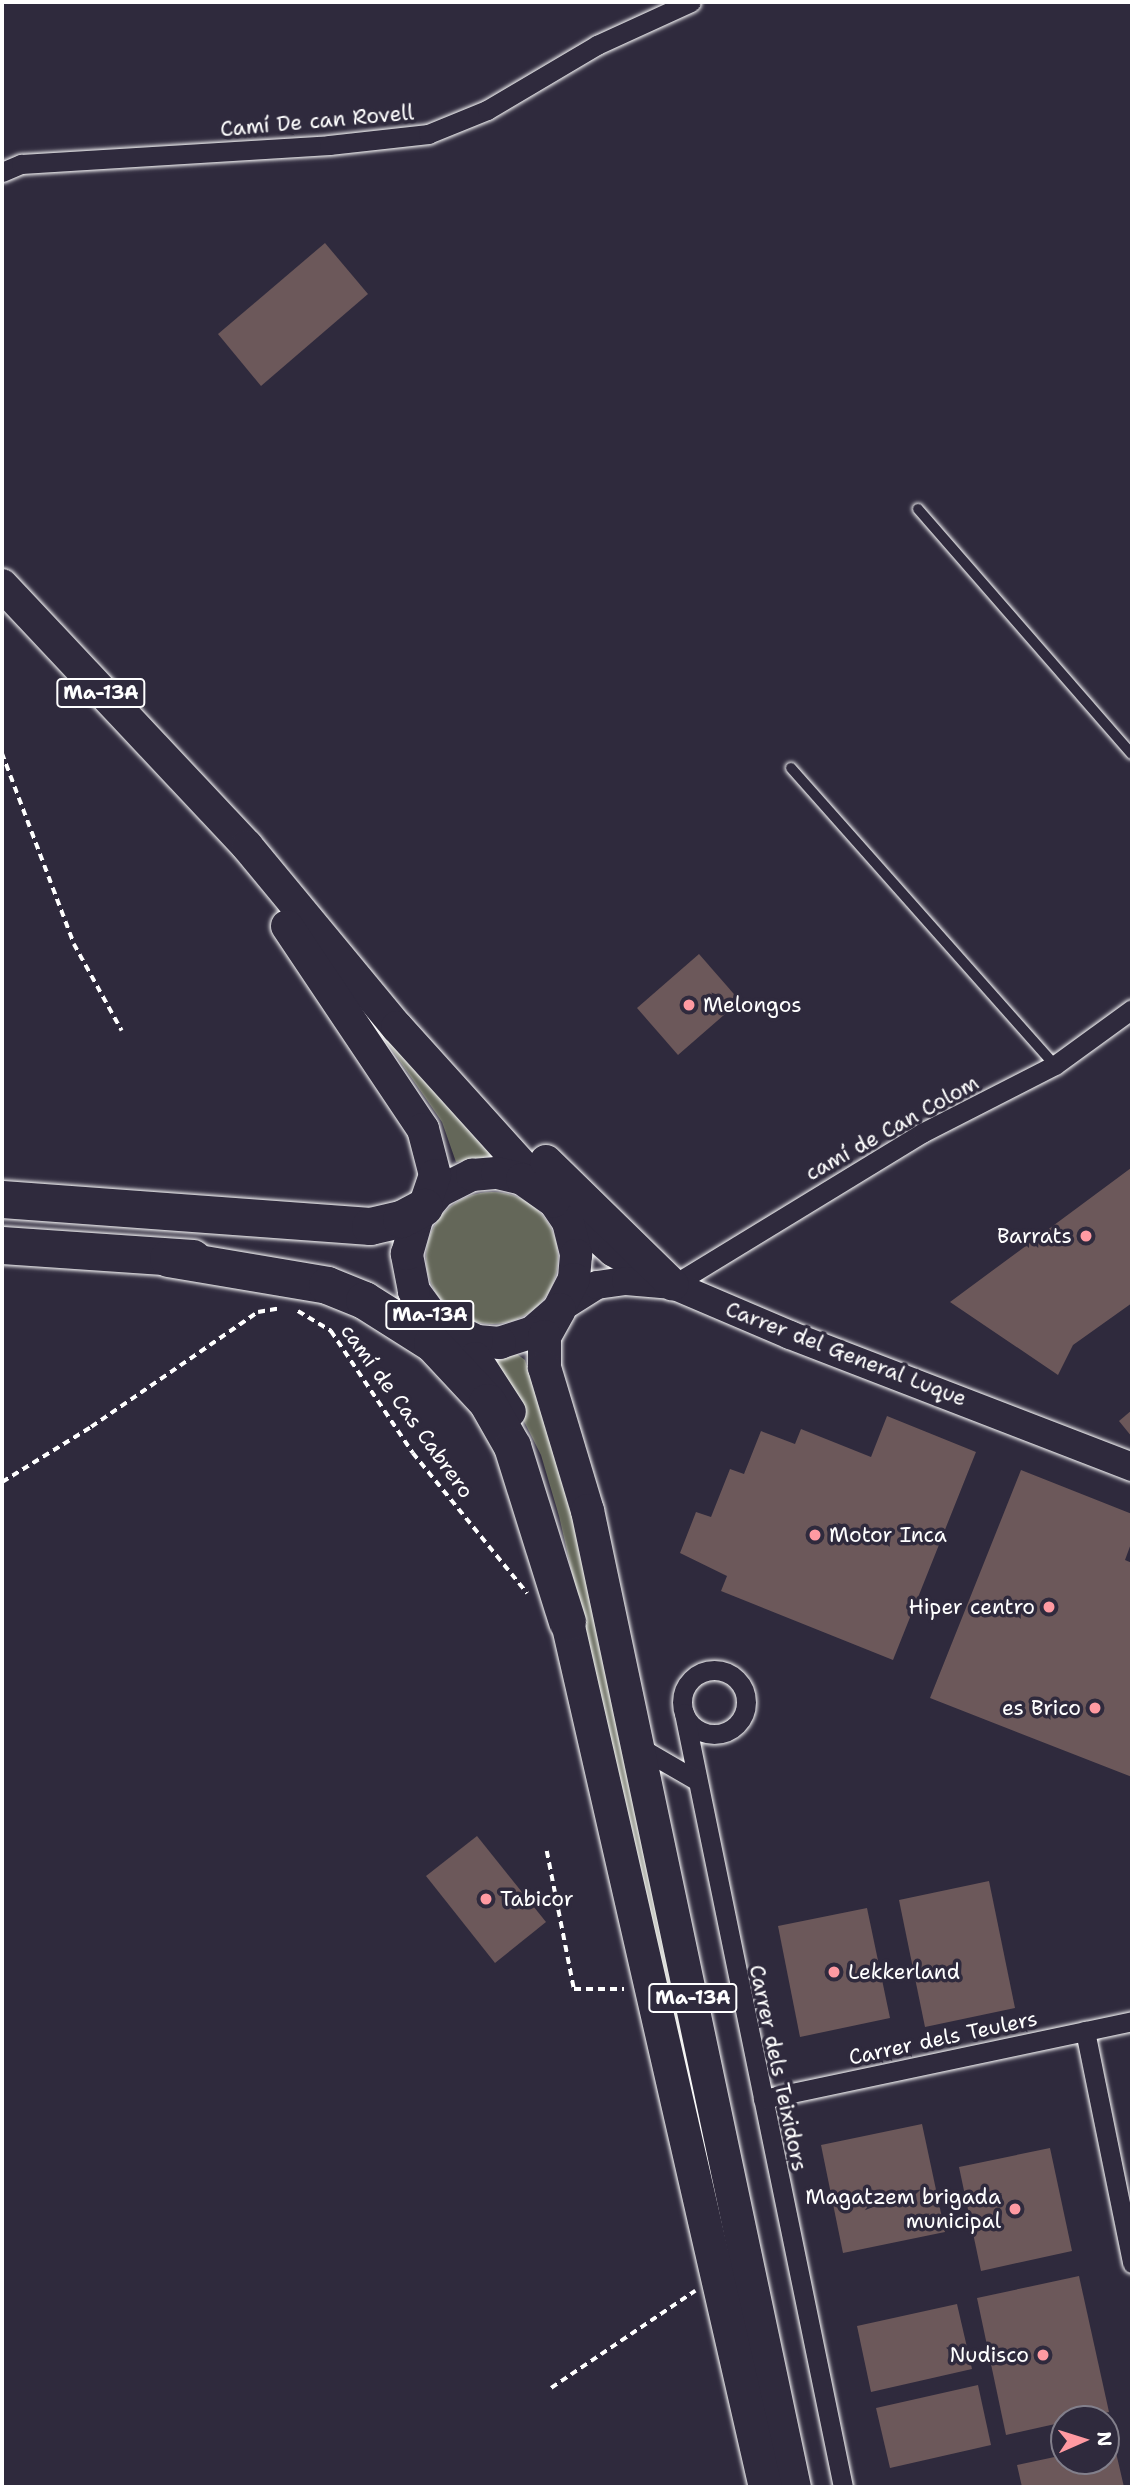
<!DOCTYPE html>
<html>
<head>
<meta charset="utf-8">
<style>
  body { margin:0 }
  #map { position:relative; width:1134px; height:2489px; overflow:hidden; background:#2f2a3d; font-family:"Shantell Sans",sans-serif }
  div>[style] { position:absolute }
  .green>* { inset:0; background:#646759 }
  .round { border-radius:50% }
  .building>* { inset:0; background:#6c585a }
  .path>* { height:3.5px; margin-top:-1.75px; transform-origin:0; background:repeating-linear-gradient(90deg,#fff 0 7px,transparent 0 12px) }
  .roads { filter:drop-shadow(0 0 2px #fff) drop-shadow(0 0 2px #fff) }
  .service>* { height:10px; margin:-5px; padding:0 5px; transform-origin:5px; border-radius:5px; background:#2f2a3d }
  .minor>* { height:19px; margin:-9.5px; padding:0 9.5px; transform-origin:9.5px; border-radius:9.5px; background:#2f2a3d }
  .minor>.ring { margin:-9.5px; padding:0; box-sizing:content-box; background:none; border:19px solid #2f2a3d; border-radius:50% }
  .secondary>* { height:28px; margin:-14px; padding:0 14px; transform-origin:14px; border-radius:14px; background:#2f2a3d }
  .primary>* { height:32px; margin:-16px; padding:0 16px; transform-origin:16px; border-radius:16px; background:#2f2a3d }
  .trunk>* { height:33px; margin:-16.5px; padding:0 16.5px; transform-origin:16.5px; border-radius:16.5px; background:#2f2a3d }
  .motorway>* { height:37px; margin:-18.5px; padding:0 18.5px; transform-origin:18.5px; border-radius:18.5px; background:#2f2a3d }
  .dots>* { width:19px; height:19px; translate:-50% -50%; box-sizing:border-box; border:4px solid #2f2a3d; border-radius:50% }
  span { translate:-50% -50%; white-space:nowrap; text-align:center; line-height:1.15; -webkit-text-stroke:7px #2f2a3d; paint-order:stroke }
  .shield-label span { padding:2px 5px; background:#2f2a3d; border:2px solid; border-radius:5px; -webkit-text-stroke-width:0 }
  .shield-label { font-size:19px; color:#fff; font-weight:700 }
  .street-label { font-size:21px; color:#fff }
  .poi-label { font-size:21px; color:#fff }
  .left { translate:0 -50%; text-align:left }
  .right { translate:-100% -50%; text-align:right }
  .frame { position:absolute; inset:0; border:4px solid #fff; pointer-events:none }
  .north { position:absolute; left:1050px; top:2405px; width:70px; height:70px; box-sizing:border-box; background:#2f2a3d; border:2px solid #827f8b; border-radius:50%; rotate:87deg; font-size:19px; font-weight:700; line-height:28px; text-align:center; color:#fff }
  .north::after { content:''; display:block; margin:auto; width:24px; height:32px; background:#ff9aa2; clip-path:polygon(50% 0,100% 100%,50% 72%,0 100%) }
</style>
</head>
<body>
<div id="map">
  <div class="green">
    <i style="clip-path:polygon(372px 1021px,492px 1156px,456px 1162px,442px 1122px)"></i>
    <i class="round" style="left:426px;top:1192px;width:132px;height:132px"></i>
    <i style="clip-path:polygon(517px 1354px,525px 1360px,571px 1506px,754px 2372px,559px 1516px,541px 1455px,494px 1362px)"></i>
  </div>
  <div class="building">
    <i style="clip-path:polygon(325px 243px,368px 294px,261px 386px,218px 334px)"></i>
    <i style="clip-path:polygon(699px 954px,740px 1001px,678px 1055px,637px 1008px)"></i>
    <i style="clip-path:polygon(1131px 1168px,1132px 1303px,1073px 1345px,1058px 1375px,950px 1302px)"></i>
    <i style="clip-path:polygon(1132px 1410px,1132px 1437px,1119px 1421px)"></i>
    <i style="clip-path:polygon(887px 1416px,976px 1452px,893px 1660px,721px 1591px,727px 1576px,680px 1553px,696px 1512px,711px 1517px,730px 1469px,744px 1474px,761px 1431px,795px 1444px,801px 1429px,871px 1457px)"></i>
    <i style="clip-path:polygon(1021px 1470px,1132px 1514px,1132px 1541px,1125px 1560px,1132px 1563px,1132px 1777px,930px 1698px)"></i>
    <i style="clip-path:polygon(477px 1836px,546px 1922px,495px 1963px,426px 1876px)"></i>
    <i style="clip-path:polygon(989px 1881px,1015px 2008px,925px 2027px,899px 1900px)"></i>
    <i style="clip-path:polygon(867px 1908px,890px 2018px,800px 2037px,778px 1926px)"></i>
    <i style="clip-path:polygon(922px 2124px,945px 2232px,843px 2253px,821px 2145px)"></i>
    <i style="clip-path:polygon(1050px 2148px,1072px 2251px,981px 2271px,959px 2167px)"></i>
    <i style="clip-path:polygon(1079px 2276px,1109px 2412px,1006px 2435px,977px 2298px)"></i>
    <i style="clip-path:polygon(957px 2304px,972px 2369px,871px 2392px,857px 2326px)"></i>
    <i style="clip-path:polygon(978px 2385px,991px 2445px,890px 2468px,876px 2408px)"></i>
    <i style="clip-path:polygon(1114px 2444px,1124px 2487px,1022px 2487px,1017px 2465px,1064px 2455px,1064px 2461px,1106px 2461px,1106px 2446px)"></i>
  </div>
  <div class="path">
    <i style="left:2px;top:753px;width:204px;rotate:69.3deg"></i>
    <i style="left:74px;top:944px;width:99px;rotate:61.1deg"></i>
    <i style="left:298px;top:1311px;width:39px;rotate:31deg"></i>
    <i style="left:331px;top:1331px;width:147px;rotate:56.1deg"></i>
    <i style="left:413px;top:1453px;width:181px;rotate:50.8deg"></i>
    <i style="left:2px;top:1482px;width:105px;rotate:-31.7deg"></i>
    <i style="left:91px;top:1427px;width:203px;rotate:-34.6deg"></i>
    <i style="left:258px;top:1312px;width:22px;rotate:-10deg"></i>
    <i style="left:547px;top:1851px;width:141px;rotate:78.9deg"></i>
    <i style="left:574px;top:1989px;width:50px"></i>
    <i style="left:551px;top:2388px;width:174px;rotate:-34deg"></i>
  </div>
  <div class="roads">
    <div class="service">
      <i style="left:918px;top:509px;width:325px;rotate:48.9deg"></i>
      <i style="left:791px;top:768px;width:397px;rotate:48.4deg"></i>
    </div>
    <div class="minor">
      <i style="left:2px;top:172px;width:21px;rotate:-23deg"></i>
      <i style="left:21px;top:164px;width:309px;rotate:-3.5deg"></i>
      <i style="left:329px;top:145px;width:100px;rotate:-6.3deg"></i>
      <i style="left:428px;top:134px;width:64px;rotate:-22.1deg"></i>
      <i style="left:487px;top:110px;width:128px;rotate:-30.6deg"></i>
      <i style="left:597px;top:45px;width:103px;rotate:-24.6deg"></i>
      <i style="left:673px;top:1285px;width:292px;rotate:-31.4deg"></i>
      <i style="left:922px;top:1133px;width:149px;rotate:-27.1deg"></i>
      <i style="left:1055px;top:1065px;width:95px;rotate:-36deg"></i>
      <i class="ring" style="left:682px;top:1670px;width:45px;height:45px"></i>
      <i style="left:684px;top:1713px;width:790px;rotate:78.39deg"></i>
      <i style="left:639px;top:1747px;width:66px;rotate:30.1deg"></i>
      <i style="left:1085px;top:2031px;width:237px;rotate:78.5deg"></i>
      <i style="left:763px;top:2099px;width:377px;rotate:-11.9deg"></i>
    </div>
    <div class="secondary">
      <i style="left:559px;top:1205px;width:71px;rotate:41.6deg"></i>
      <i style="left:612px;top:1252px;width:53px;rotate:29.5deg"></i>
      <i style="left:559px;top:1309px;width:45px;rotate:-32.3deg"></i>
      <i style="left:597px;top:1285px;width:29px;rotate:-8deg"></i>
      <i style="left:626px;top:1281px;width:47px;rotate:4.9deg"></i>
      <i style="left:673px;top:1285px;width:127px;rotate:23.1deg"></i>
      <i style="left:790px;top:1335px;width:367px;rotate:21.1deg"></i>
    </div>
    <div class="primary">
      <i style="left:2px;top:585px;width:358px;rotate:46.8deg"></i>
      <i style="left:247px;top:846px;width:235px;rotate:50.4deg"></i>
      <i style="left:397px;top:1027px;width:234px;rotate:47.9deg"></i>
      <i style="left:554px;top:1201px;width:25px;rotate:56deg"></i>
      <i style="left:568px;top:1222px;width:34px;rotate:76deg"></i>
      <i style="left:576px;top:1255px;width:24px;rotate:95deg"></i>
      <i style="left:574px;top:1279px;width:34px;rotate:117deg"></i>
      <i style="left:559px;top:1309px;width:35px;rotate:139deg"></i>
      <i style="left:533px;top:1332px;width:35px;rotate:162deg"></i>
      <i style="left:500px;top:1343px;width:23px;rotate:-175deg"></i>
      <i style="left:477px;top:1341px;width:47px;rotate:-153.4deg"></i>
      <i style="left:435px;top:1320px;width:36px;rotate:-126deg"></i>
      <i style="left:414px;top:1291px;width:38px;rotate:-101deg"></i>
      <i style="left:407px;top:1254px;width:37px;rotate:-74deg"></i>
      <i style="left:417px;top:1218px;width:35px;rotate:-50deg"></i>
      <i style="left:440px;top:1191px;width:36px;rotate:-27deg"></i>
      <i style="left:472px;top:1175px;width:25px;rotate:-5deg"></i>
      <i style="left:497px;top:1173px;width:26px;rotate:13deg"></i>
      <i style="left:522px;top:1179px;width:39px;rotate:35deg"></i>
      <i style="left:287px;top:926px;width:244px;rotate:56.2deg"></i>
      <i style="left:423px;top:1129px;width:48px;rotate:75.4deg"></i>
      <i style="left:435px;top:1175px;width:34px;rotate:109deg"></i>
      <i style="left:546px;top:1161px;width:177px;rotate:44.3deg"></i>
      <i style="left:451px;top:1334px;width:34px;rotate:45deg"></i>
      <i style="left:475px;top:1358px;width:64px;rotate:57.1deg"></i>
    </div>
    <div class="trunk">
      <i style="left:559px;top:1309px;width:31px;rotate:119deg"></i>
      <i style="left:544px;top:1336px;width:31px;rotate:90deg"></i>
      <i style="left:544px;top:1367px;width:149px;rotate:73.3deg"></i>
      <i style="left:587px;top:1510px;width:999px;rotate:78.04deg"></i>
      <i style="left:567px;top:1622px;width:887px;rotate:77.11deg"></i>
    </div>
    <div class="motorway">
      <i style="left:2px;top:1199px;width:369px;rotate:4.2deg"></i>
      <i style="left:370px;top:1226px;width:32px;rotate:-13deg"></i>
      <i style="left:401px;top:1219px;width:26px;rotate:-28deg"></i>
      <i style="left:2px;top:1245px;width:191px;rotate:3.9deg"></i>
      <i style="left:168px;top:1258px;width:161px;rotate:9.6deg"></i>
      <i style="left:327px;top:1285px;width:40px;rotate:22deg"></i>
      <i style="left:364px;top:1300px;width:80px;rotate:32.3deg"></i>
      <i style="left:432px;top:1343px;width:81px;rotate:47deg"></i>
      <i style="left:487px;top:1402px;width:51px;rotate:60.4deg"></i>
      <i style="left:512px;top:1446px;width:184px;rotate:72.6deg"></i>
    </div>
  </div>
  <div class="dots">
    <i style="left:689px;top:1005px;background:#ff9aa2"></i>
    <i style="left:1086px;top:1236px;background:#ff9aa2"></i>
    <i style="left:815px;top:1535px;background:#ff9aa2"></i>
    <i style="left:1049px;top:1607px;background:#ff9aa2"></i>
    <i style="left:1095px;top:1708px;background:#ff9aa2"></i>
    <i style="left:486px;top:1899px;background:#ff9aa2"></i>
    <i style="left:834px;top:1972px;background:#ff9aa2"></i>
    <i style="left:1015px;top:2209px;background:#ff9aa2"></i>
    <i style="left:1043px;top:2355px;background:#ff9aa2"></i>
  </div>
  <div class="shield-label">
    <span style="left:101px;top:693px">Ma-13A</span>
    <span style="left:430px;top:1315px">Ma-13A</span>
    <span style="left:693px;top:1998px">Ma-13A</span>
  </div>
  <div class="street-label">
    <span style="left:317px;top:121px;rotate:-5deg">Camí De can Rovell</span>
    <span style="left:892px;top:1128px;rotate:-29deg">camí de Can Colom</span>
    <span style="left:846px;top:1354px;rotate:21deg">Carrer del General Luque</span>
    <span style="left:407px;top:1411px;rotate:54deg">camí de Cas Cabrero</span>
    <span style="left:943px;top:2038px;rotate:-12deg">Carrer dels Teulers</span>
    <span style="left:778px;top:2068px;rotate:78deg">Carrer dels Teixidors</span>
  </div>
  <div class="poi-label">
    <span class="left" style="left:703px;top:1005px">Melongos</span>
    <span class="right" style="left:1072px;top:1236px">Barrats</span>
    <span class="left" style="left:829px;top:1535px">Motor Inca</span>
    <span class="right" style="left:1035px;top:1607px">Hiper centro</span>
    <span class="right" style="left:1081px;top:1708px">es Brico</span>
    <span class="left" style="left:500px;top:1899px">Tabicor</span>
    <span class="left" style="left:848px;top:1972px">Lekkerland</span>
    <span class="right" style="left:1001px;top:2209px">Magatzem brigada<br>municipal</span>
    <span class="right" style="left:1029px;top:2355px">Nudisco</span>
  </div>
  <div class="frame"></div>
  <div class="north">N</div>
</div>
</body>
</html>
